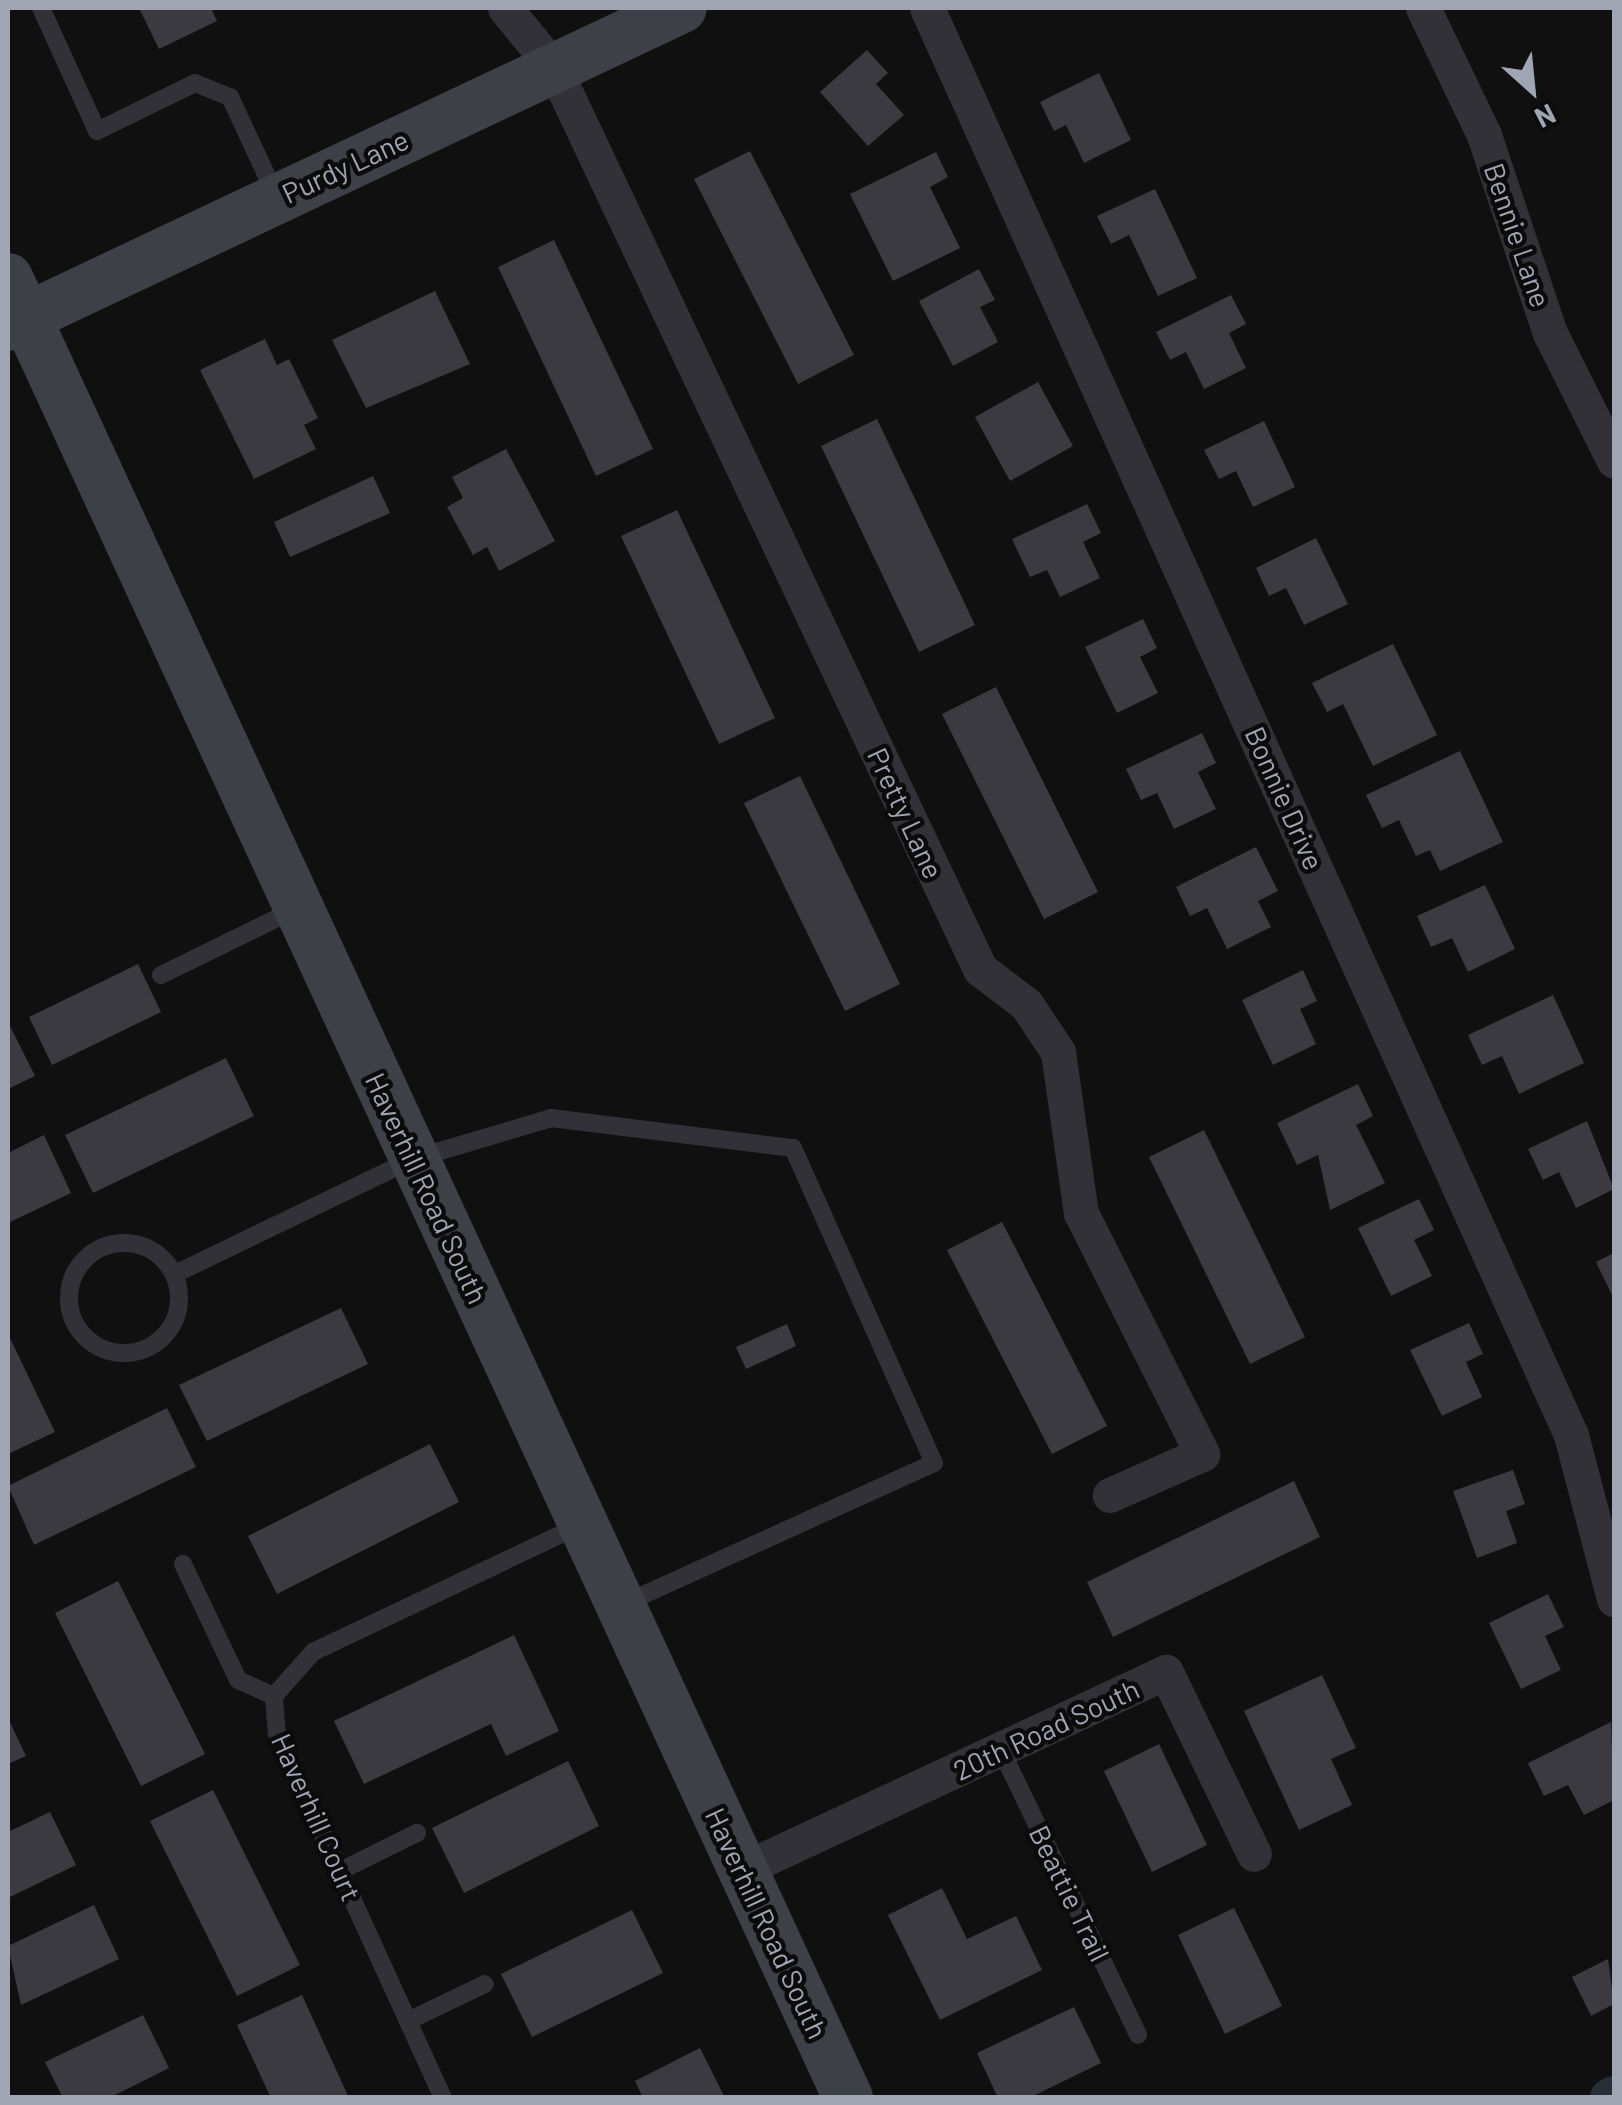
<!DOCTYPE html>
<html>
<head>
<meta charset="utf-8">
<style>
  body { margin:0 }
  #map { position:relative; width:1622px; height:2105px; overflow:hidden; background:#101011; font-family:Barlow,sans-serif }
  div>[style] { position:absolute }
  .canal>* { height:40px; margin:-20px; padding:0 20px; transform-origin:20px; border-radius:20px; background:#262e36 }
  .building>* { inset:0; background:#3a3a40 }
  .lane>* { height:18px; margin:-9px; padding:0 9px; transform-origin:9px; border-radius:9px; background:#313137 }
  .lane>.ring { margin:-9px; padding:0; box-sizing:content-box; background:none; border:18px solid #313137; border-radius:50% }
  .street>* { height:35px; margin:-17.5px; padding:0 17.5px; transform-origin:17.5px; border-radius:17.5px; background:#313137 }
  .secondary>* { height:50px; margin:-25px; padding:0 25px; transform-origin:25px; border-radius:25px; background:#3e4047 }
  span { translate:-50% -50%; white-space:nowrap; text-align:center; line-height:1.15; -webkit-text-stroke:9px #0b0b0c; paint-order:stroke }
  .street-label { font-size:28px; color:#a0a5b4 }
  .frame { position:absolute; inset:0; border:10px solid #a0a5b4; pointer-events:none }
  .north { position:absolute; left:1482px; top:40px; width:100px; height:100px; -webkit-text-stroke:8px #0b0b0c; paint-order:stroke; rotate:153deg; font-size:28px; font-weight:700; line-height:40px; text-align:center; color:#a0a5b4 }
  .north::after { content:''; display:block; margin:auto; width:35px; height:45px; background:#a0a5b4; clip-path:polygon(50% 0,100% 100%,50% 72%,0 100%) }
</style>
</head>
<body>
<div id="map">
  <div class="canal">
    <i style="left:1610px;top:2098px;width:4px;rotate:-27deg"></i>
  </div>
  <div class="building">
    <i style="clip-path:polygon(139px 8px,211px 8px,217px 21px,159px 49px)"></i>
    <i style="clip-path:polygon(867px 50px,888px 73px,876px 84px,904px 115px,868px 146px,820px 92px)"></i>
    <i style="clip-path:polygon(1099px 73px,1131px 140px,1084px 163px,1066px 125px,1054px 131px,1040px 102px)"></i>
    <i style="clip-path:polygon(750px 151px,854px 355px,798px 384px,694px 179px)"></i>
    <i style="clip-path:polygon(936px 152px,948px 177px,930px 187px,960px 248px,893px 281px,850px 194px)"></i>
    <i style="clip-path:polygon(1155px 189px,1197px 278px,1158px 296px,1129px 235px,1111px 244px,1097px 216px)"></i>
    <i style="clip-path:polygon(554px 240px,653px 449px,596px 476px,498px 267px)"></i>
    <i style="clip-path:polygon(979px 269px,995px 300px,980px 307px,998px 342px,953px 366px,919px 301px)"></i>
    <i style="clip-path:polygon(435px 291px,470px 364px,366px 408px,332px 340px)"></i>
    <i style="clip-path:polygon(1231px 295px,1246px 324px,1229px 333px,1246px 368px,1204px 389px,1186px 352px,1170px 360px,1156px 332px)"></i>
    <i style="clip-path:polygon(265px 339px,277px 365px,289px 359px,318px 418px,304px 425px,316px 449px,254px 479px,200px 370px)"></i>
    <i style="clip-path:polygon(1038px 382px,1073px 446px,1010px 481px,975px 417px)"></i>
    <i style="clip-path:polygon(877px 419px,975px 625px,919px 652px,821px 446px)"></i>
    <i style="clip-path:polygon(1264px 421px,1295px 487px,1253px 507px,1236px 471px,1219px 479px,1204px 450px)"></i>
    <i style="clip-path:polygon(506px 449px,555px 541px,499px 571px,487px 547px,473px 555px,447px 507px,463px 498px,452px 477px)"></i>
    <i style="clip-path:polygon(373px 476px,390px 513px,290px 557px,274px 522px)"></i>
    <i style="clip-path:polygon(1087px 504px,1101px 533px,1083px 542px,1100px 578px,1060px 597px,1047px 570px,1030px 577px,1012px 539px)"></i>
    <i style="clip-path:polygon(677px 510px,775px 718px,719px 744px,621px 536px)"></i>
    <i style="clip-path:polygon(1316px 538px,1348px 604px,1304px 625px,1286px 588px,1269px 596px,1256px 568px)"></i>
    <i style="clip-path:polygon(1143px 619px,1157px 648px,1140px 657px,1158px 693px,1117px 713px,1085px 647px)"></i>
    <i style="clip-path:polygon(1393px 644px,1437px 735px,1373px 766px,1343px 704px,1327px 712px,1312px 683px)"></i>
    <i style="clip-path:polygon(996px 687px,1098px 892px,1044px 919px,942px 714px)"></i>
    <i style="clip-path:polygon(1202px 733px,1216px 763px,1198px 772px,1216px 809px,1174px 829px,1157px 793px,1141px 800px,1126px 769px)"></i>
    <i style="clip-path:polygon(1460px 751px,1503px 842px,1440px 871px,1430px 850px,1416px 856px,1399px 820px,1382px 828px,1366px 795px)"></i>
    <i style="clip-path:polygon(800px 776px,900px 984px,845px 1011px,744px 803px)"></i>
    <i style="clip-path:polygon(1256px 847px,1278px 891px,1258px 901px,1271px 927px,1227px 949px,1207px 908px,1190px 916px,1176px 887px)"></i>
    <i style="clip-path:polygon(1485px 885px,1515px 949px,1468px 972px,1452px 938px,1431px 947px,1417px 916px)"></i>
    <i style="clip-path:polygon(138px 964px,161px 1012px,52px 1065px,29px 1017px)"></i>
    <i style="clip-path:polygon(1303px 970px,1317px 1001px,1300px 1009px,1316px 1044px,1273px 1065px,1242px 1000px)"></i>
    <i style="clip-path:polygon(1553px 995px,1584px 1063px,1519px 1094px,1502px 1056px,1482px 1065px,1468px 1035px)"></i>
    <i style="clip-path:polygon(10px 1026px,35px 1076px,8px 1089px,8px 1027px)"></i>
    <i style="clip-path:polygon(226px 1058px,254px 1116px,93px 1193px,65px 1135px)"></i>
    <i style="clip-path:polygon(1358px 1084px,1373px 1116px,1356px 1125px,1385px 1183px,1330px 1210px,1318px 1155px,1297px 1165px,1277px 1123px)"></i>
    <i style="clip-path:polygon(1587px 1121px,1614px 1189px,1576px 1208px,1559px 1172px,1543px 1180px,1528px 1149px)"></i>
    <i style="clip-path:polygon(1204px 1130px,1305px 1337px,1250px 1364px,1149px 1157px)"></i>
    <i style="clip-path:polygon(44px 1135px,71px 1193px,8px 1223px,8px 1153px)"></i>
    <i style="clip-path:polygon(1419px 1199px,1434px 1230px,1414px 1240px,1432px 1276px,1391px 1296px,1358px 1228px)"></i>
    <i style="clip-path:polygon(1002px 1222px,1107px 1426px,1052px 1454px,947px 1250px)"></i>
    <i style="clip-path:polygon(1614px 1253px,1614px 1299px,1596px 1262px)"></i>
    <i style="clip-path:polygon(341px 1308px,368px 1364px,207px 1441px,179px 1385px)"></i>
    <i style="clip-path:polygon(1469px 1323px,1483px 1354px,1466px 1362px,1482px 1397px,1442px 1416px,1410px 1350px)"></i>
    <i style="clip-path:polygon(787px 1324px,796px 1346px,746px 1369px,736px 1347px)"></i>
    <i style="clip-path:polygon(8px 1334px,55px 1432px,8px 1454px)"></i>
    <i style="clip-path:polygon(167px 1408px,196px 1467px,34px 1545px,8px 1486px)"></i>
    <i style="clip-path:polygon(430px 1444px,459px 1502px,277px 1594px,248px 1536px)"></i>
    <i style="clip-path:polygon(1513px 1470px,1525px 1504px,1506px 1511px,1517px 1543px,1477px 1558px,1453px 1491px)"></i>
    <i style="clip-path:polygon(1294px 1481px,1320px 1537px,1113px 1637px,1087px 1582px)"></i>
    <i style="clip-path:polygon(118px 1581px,205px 1754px,141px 1786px,55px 1613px)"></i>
    <i style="clip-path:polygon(1548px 1594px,1564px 1627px,1545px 1636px,1561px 1670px,1521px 1689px,1489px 1623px)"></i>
    <i style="clip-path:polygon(514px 1635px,559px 1731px,506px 1756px,491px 1724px,364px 1784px,334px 1721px)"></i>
    <i style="clip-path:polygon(1322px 1675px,1356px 1748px,1331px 1759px,1352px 1805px,1299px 1830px,1244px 1711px)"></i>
    <i style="clip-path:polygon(8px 1718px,26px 1756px,8px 1764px)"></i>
    <i style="clip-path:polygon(1611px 1722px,1614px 1800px,1584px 1815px,1568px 1785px,1544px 1796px,1528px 1763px)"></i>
    <i style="clip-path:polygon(1159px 1744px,1207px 1845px,1152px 1872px,1104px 1771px)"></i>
    <i style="clip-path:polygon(568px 1761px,599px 1826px,464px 1893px,432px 1828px)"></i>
    <i style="clip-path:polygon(213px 1790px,300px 1965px,237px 1996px,150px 1821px)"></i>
    <i style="clip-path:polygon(50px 1812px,76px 1865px,8px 1898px,8px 1832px)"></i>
    <i style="clip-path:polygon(942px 1888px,967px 1939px,1016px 1916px,1042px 1970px,940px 2020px,888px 1915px)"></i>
    <i style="clip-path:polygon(94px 1905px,119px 1959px,21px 2005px,8px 1946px)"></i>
    <i style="clip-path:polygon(1234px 1908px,1282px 2006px,1225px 2034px,1178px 1935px)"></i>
    <i style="clip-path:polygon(632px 1910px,663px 1973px,532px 2037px,501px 1974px)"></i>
    <i style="clip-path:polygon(1608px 1959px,1614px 2004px,1591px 2016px,1572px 1977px)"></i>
    <i style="clip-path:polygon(302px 1995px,349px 2098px,271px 2098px,237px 2025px)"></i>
    <i style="clip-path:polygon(1074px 2007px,1101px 2063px,1029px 2098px,998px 2098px,977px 2053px)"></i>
    <i style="clip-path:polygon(143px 2015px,169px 2068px,109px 2098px,63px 2098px,45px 2062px)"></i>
    <i style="clip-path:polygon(700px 2048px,725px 2098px,643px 2098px,635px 2081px)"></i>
  </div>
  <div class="lane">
    <i style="left:41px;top:8px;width:135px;rotate:65.5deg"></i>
    <i style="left:97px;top:131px;width:109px;rotate:-26.1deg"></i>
    <i style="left:195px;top:83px;width:38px;rotate:22deg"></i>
    <i style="left:230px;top:97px;width:111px;rotate:65deg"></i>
    <i style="left:161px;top:975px;width:153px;rotate:-26.1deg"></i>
    <i class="ring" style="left:69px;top:1243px;width:92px;height:92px"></i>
    <i style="left:175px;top:1274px;width:264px;rotate:-25.8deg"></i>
    <i style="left:413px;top:1159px;width:144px;rotate:-16.5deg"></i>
    <i style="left:551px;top:1118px;width:244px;rotate:7.1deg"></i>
    <i style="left:793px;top:1148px;width:345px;rotate:65.9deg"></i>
    <i style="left:934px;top:1463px;width:341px;rotate:155.6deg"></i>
    <i style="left:183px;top:1564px;width:128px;rotate:64.6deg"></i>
    <i style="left:238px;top:1680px;width:39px;rotate:24deg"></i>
    <i style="left:1001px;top:1750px;width:316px;rotate:64.3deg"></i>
    <i style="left:340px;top:1871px;width:86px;rotate:-26.3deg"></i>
    <i style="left:408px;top:2021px;width:85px;rotate:-25.7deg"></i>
    <i style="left:443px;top:2098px;width:400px;rotate:-114.5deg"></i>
    <i style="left:277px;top:1734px;width:38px;rotate:-95deg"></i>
    <i style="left:274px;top:1696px;width:59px;rotate:-48.4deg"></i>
    <i style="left:313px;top:1652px;width:298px;rotate:-25.4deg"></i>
  </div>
  <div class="street">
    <i style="left:505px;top:8px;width:77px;rotate:50.8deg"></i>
    <i style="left:554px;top:68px;width:997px;rotate:64.69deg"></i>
    <i style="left:980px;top:969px;width:58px;rotate:37.3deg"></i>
    <i style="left:1026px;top:1004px;width:58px;rotate:56.3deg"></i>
    <i style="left:1058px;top:1052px;width:163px;rotate:81.9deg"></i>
    <i style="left:1081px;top:1213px;width:270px;rotate:63.3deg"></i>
    <i style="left:1202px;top:1454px;width:101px;rotate:156deg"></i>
    <i style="left:927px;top:8px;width:1566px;rotate:65.71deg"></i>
    <i style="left:1571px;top:1435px;width:170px;rotate:75.3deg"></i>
    <i style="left:1423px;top:8px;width:141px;rotate:64.3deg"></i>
    <i style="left:1484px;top:135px;width:209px;rotate:71.6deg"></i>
    <i style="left:1550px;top:333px;width:143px;rotate:63.4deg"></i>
    <i style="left:741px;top:1870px;width:469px;rotate:-25deg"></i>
    <i style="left:1166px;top:1672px;width:202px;rotate:64.2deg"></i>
  </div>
  <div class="secondary">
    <i style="left:8px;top:278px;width:2004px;rotate:65.22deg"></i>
    <i style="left:8px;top:326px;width:745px;rotate:-25.26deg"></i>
  </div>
  <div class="street-label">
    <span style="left:345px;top:166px;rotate:-25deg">Purdy Lane</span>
    <span style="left:1518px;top:235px;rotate:71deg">Bennie Lane</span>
    <span style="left:1285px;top:798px;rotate:66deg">Bonnie Drive</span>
    <span style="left:906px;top:813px;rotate:65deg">Pretty Lane</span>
    <span style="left:427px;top:1188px;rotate:65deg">Haverhill Road South</span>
    <span style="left:1046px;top:1729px;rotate:-25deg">20th Road South</span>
    <span style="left:317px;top:1817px;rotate:66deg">Haverhill Court</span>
    <span style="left:1070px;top:1893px;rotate:64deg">Beattie Trail</span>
    <span style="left:767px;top:1923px;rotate:65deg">Haverhill Road South</span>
  </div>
  <div class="frame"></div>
  <div class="north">N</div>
</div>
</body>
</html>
